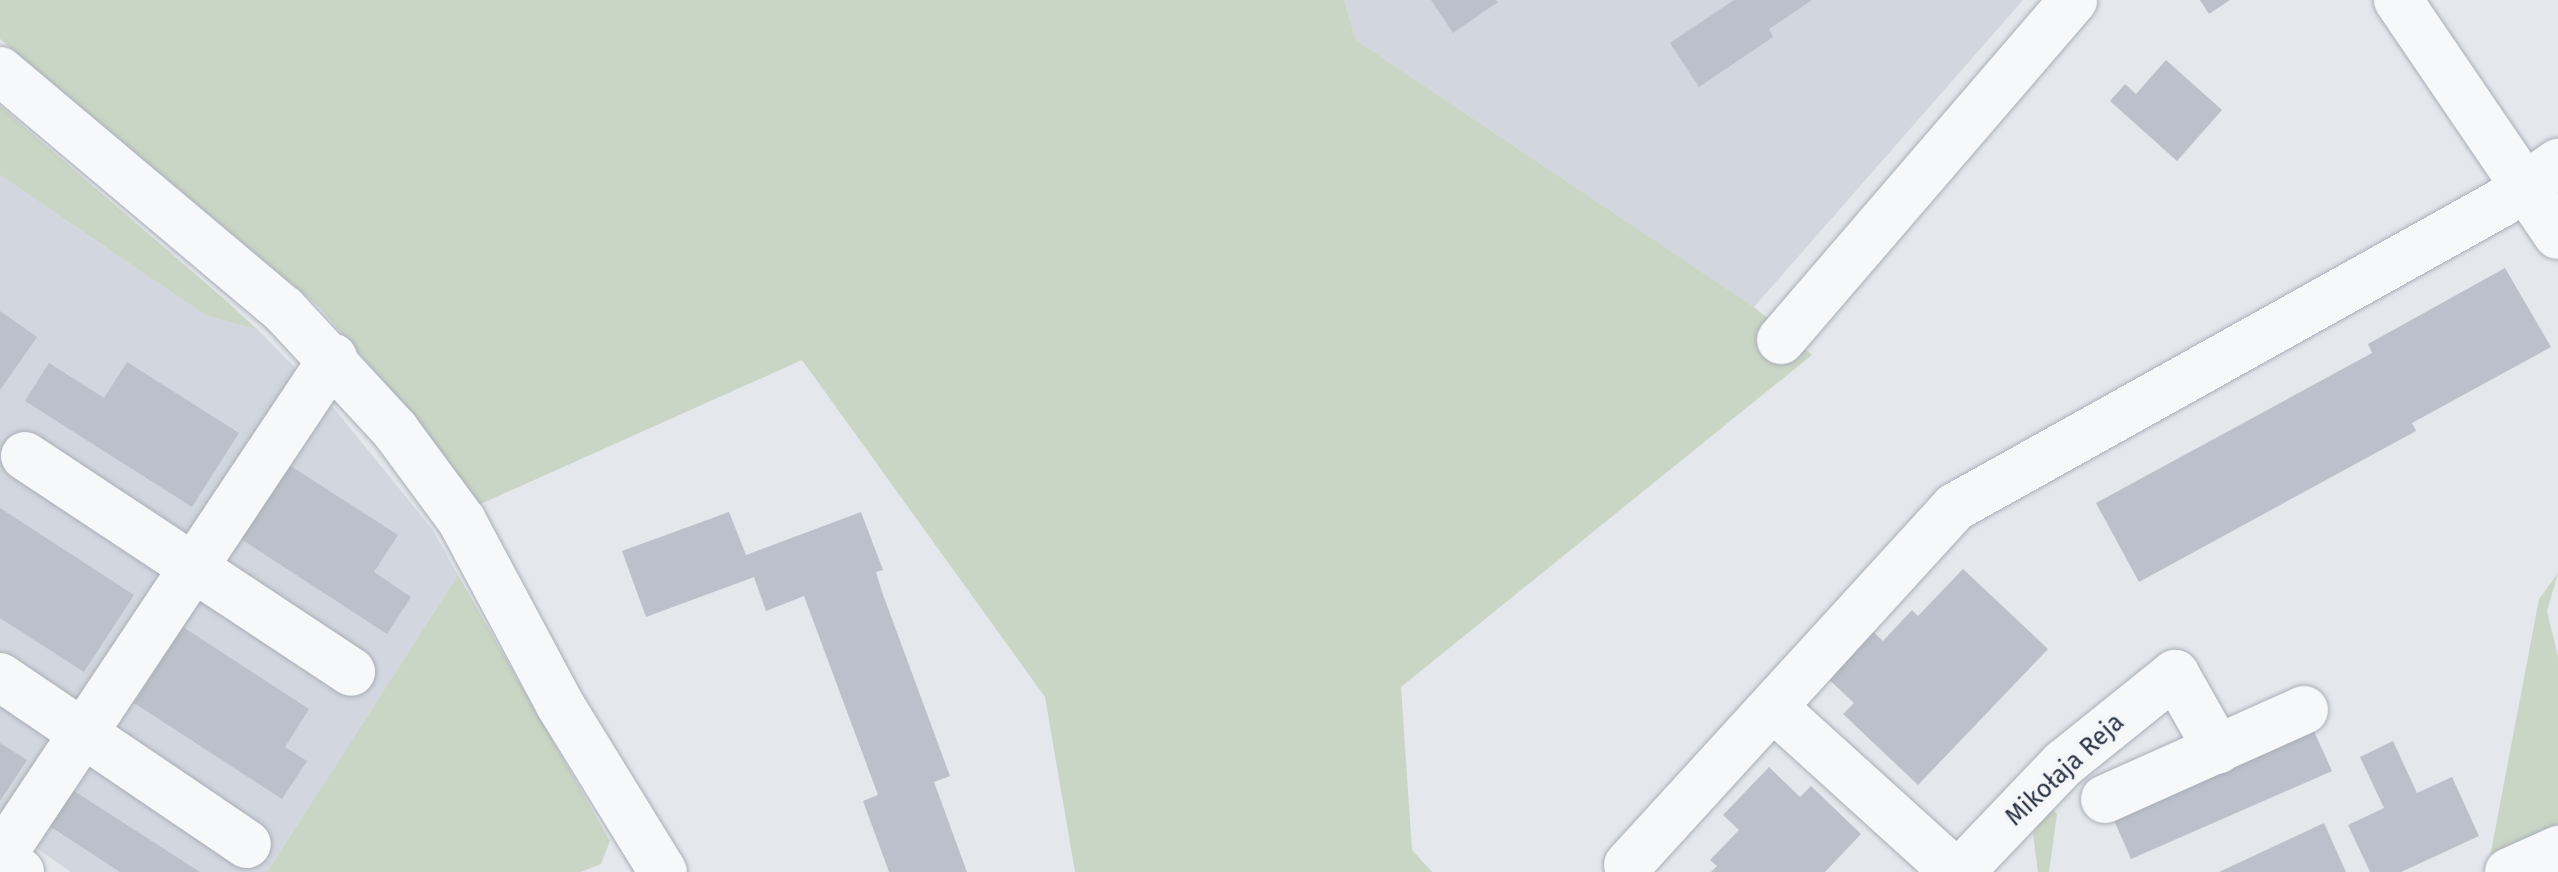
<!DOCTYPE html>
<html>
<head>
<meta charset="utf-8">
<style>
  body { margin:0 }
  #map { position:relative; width:2558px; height:872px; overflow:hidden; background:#e4e7ec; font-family:"Fira Sans",sans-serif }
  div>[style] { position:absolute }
  .built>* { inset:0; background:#d2d6de }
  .green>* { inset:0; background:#c9d6c5 }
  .building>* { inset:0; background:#bbc0ca }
  .roads { filter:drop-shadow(0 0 2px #a9aeb7) drop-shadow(0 0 2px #a9aeb7) }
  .minor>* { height:48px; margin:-24px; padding:0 24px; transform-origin:24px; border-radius:24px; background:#f7f8fa }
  span { translate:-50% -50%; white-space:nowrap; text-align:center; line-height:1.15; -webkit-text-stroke:8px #f4f6f9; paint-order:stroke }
  .street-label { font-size:25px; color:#2b3445 }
</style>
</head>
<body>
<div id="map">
  <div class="built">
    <i style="clip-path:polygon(1344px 0,2023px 0,1754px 307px,1356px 40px)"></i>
    <i style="clip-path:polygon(0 175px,205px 315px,258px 330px,329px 402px,432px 529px,458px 575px,267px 872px,71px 872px,0 823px)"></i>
  </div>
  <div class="green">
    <i style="clip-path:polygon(0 0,1344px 0,1356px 40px,1754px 307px,1812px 355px,1401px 687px,1412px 850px,1432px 872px,1075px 872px,1045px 697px,802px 360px,476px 506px,409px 411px,319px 307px,0 39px)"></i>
    <i style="clip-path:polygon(0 106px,223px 298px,258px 330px,205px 315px,0 175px)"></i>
    <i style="clip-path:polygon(2558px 573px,2547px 611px,2558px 657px,2558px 824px,2490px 857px,2539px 599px)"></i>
    <i style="clip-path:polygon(458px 575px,610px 841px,601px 864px,581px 872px,267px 872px)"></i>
    <i style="clip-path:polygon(2047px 805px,2057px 814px,2049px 872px,2038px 872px,2033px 834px)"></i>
  </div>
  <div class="building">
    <i style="clip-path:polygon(1431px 0,1496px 0,1498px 2px,1453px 33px)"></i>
    <i style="clip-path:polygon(1734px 0,1812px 0,1769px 29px,1773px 37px,1699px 87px,1670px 43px)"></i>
    <i style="clip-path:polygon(2200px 0,2230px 0,2209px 14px)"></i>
    <i style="clip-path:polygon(2166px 60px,2222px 110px,2177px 161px,2110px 101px,2125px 84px,2136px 94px)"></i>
    <i style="clip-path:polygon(2505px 268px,2551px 347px,2412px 423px,2416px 431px,2139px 582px,2096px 503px,2372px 353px,2368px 344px)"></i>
    <i style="clip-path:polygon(0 311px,37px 337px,0 390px)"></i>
    <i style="clip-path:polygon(127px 362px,239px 433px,192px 507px,25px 401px,49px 363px,104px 398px)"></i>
    <i style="clip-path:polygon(286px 463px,398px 535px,374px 572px,411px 597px,387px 634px,238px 537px)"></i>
    <i style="clip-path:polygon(0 508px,134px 595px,84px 672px,0 618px)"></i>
    <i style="clip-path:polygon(729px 512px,746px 555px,861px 512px,883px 570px,876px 572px,882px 592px,950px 776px,934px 782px,967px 872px,889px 872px,863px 801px,878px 795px,804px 596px,766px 611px,754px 577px,646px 617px,622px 551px)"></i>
    <i style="clip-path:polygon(1963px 569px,2048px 649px,1918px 785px,1843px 714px,1854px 703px,1822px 673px,1867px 626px,1883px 641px,1912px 610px,1918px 616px)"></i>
    <i style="clip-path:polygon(183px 627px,309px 709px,285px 747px,307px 761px,282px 799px,134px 703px)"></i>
    <i style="clip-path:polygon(2313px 729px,2332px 771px,2131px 859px,2113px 818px)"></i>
    <i style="clip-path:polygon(2393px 741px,2417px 793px,2452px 777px,2479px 836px,2401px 872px,2370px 872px,2348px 825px,2384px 808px,2360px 757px)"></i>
    <i style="clip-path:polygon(0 743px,27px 760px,0 801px)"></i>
    <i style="clip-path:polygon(1769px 767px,1800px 797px,1811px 786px,1861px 834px,1825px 872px,1711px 872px,1717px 866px,1710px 860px,1739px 830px,1723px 815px)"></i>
    <i style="clip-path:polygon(71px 789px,200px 872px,120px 872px,48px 825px)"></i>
    <i style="clip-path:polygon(2324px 823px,2346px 872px,2219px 872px)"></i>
  </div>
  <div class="roads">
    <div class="minor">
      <i style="left:2398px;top:0;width:284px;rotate:55.8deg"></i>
      <i style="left:0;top:71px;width:370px;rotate:40.1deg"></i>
      <i style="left:283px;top:309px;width:165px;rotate:47.2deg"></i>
      <i style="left:395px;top:430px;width:113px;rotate:53.6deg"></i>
      <i style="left:462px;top:521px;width:206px;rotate:61.9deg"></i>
      <i style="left:559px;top:703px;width:198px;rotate:58.4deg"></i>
      <i style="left:1781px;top:340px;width:448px;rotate:-49.3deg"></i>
      <i style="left:25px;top:456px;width:391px;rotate:33.5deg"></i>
      <i style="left:0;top:677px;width:298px;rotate:34.1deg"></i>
      <i style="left:1774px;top:708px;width:244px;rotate:42.2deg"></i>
      <i style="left:2105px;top:799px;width:218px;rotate:-24.1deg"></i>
      <i style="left:1628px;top:865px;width:485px;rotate:-47.6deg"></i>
      <i style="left:1955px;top:507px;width:625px;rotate:-29.11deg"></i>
      <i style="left:2501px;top:203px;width:70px;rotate:-35.1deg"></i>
      <i style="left:20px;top:872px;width:24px;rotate:-145deg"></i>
      <i style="left:0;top:858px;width:601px;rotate:-56.34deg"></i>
      <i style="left:1960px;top:872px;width:149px;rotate:-46.4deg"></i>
      <i style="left:2063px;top:764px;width:144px;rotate:-38.8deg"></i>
      <i style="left:2175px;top:674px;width:87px;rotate:60.5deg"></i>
      <i style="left:2509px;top:872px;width:54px;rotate:-24.2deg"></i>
    </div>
  </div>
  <div class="street-label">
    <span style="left:2065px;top:770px;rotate:-43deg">Mikołaja Reja</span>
  </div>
</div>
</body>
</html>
